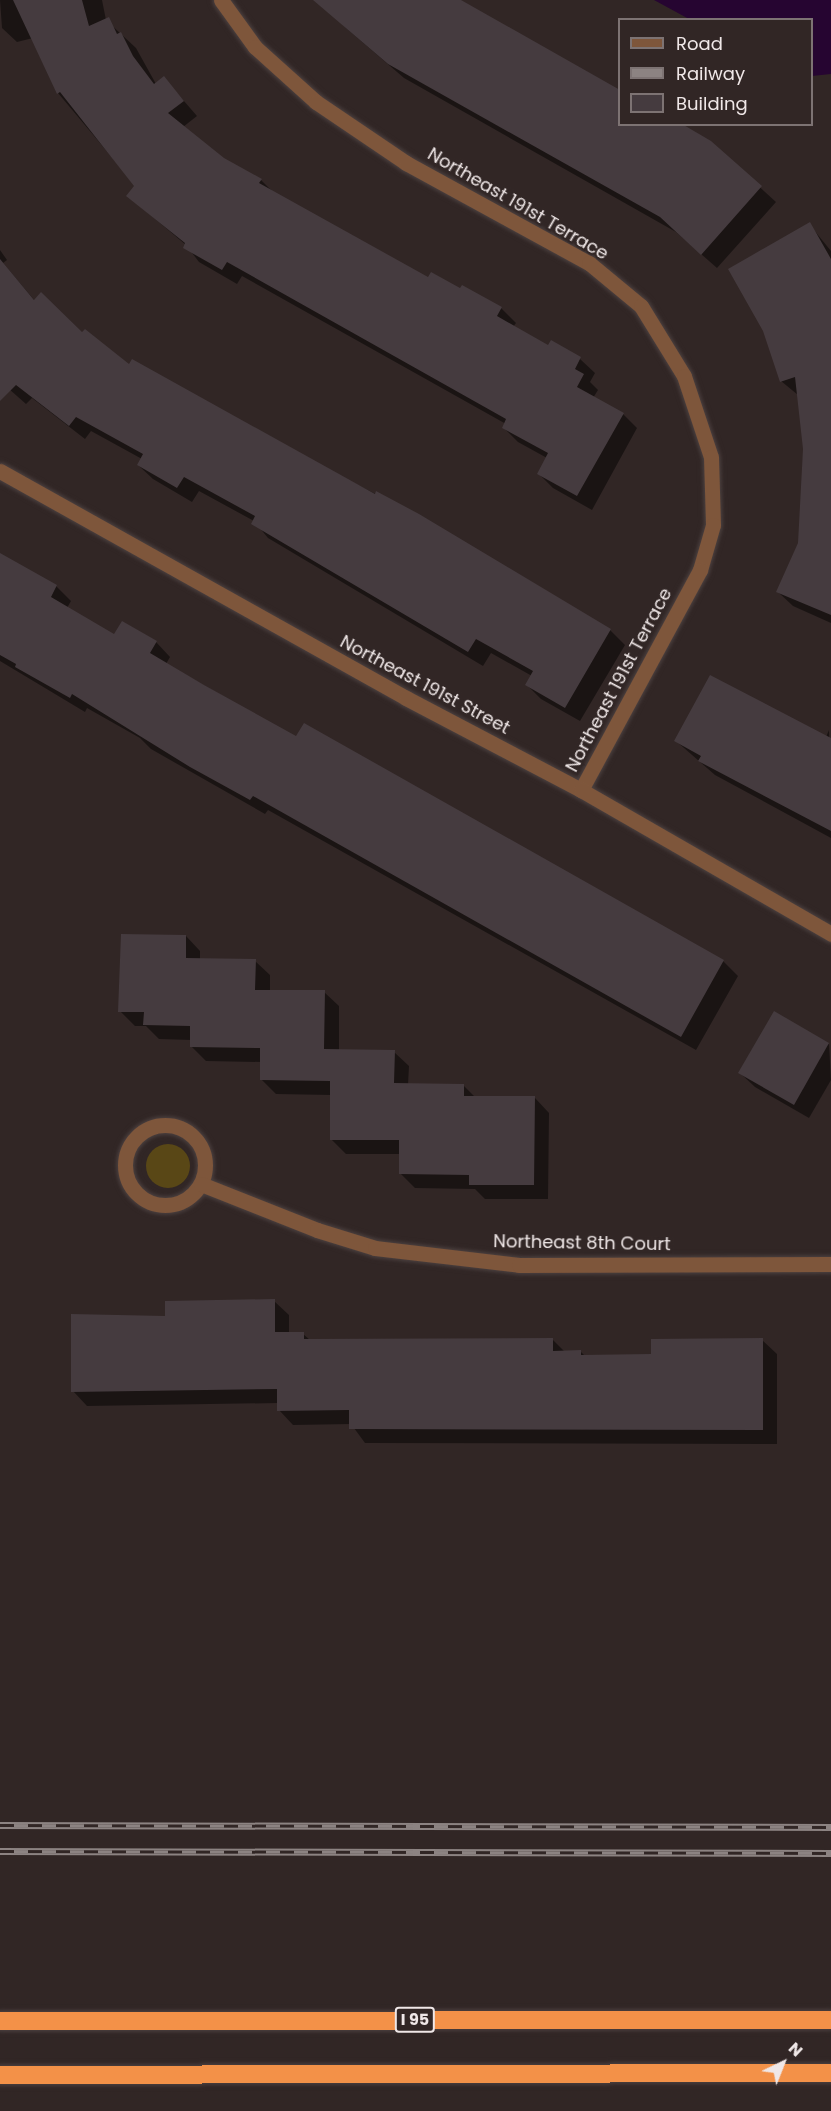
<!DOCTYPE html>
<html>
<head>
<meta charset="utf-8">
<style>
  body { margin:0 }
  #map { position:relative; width:831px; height:2111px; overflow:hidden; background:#312625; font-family:Poppins,sans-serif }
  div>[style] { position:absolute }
  .green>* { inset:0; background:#594716 }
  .round { border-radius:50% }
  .water>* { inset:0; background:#260531 }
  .shadow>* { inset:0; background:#0007 }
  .building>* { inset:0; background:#453b3f }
  .roads { filter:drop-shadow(0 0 2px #4c4140) drop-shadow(0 0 2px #4c4140) }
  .street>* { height:15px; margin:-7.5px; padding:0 7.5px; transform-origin:7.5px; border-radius:7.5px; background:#7e563b }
  .street>.ring { margin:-7.5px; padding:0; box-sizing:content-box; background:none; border:15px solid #7e563b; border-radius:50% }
  .highway>* { height:18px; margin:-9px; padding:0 9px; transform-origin:9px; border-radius:9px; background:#f39148 }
  .rail>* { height:7px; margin-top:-3.5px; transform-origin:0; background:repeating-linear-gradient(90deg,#312625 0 14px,#8c8382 0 28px); box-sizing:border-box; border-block:2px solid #8c8382 }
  span { translate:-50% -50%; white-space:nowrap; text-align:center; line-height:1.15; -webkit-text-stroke:4.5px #312625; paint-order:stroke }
  .shield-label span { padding:2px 4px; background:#312625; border:2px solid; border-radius:4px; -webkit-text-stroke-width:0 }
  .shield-label { font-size:16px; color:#efe7e7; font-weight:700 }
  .street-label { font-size:18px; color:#efe7e7 }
  .legend { position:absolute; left:618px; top:18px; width:195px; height:108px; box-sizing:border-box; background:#312625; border:2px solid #7d7373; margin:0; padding:8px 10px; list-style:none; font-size:18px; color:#efe7e7 }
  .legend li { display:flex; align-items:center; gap:12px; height:30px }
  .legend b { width:30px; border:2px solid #7d7373 }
  .north { position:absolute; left:753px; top:2033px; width:60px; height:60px; -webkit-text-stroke:4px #312625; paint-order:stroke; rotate:43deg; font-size:16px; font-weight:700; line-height:24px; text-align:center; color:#efe7e7 }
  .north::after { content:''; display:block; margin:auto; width:21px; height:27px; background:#efe7e7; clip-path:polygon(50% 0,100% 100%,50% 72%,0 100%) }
</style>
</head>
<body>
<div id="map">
  <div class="green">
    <i class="round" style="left:146px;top:1144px;width:44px;height:44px"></i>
  </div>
  <div class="water">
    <i style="clip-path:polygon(654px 0,831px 0,831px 74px,812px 76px,812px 20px,689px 19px)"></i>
  </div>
  <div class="shadow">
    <i style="clip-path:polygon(0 0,102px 0,106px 20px,136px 48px,156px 84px,164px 78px,197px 116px,183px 127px,223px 159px,261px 180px,273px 192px,428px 279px,501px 308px,516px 323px,513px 327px,548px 347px,580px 359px,595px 373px,590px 382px,598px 390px,593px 398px,623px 414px,637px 428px,592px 510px,553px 488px,539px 474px,547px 458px,518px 442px,503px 427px,506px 424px,242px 276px,237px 284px,199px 262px,186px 245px,128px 196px,136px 186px,58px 93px,33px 38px,17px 42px,2px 28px)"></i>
    <i style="clip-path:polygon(320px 0,459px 0,620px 124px,710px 142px,776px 202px,717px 268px,676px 232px,404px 78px,346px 28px)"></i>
    <i style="clip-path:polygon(809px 224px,831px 251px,831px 533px,804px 449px,798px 395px,781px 381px)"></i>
    <i style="clip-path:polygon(0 250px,7px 260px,3px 263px,35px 301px,130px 367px,418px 516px,610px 630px,625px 645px,580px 721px,541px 699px,527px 685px,532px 676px,491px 653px,483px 666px,268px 538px,254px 521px,199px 491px,192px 502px,153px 479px,138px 465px,142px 459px,91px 431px,85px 439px,32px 398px,26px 404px,0 381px)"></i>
    <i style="clip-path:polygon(0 555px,56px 586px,71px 601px,67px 608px,115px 636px,156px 642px,170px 657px,166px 664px,297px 738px,723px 961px,738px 976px,696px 1050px,268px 810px,265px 814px,151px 749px,140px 738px,87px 708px,85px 712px,0 661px)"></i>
    <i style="clip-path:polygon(831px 555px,831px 623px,793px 606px,778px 592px)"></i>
    <i style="clip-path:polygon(829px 730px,831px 838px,715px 775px,676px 741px,826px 737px)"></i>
    <i style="clip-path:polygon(186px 936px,200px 951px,200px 960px,255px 961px,270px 975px,270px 992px,324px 992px,339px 1006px,339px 1051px,394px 1052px,409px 1066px,408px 1085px,463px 1085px,475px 1097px,535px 1098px,549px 1113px,548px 1199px,485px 1199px,475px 1189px,415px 1188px,400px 1173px,400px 1154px,346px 1154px,331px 1139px,331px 1095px,276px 1094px,261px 1079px,261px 1062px,206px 1061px,191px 1046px,191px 1040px,159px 1039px,146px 1026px,135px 1026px,120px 1011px)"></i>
    <i style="clip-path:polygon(829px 1044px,831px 1080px,809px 1118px,755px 1087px,740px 1073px)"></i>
    <i style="clip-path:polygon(274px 1301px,289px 1315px,289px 1334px,303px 1334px,310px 1340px,553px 1340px,565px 1352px,581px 1352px,585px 1356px,653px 1355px,762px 1340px,777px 1354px,777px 1444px,365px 1443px,351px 1424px,293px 1425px,279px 1410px,278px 1403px,87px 1406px,73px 1391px,167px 1318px)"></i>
  </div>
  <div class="building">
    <i style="clip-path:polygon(13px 0,82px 0,89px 26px,109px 17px,117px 34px,121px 32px,133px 56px,154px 84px,164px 76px,184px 101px,168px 113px,224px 158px,262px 179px,259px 183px,428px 277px,431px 272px,460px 288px,462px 285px,502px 307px,497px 316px,548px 345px,551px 340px,581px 357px,575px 369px,584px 374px,577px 387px,624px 413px,577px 496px,537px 474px,548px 453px,502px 428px,506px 419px,227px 262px,222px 270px,183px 248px,185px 243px,126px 196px,134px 186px,60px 92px,57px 94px)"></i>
    <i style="clip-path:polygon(313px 0,461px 0,620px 90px,620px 124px,682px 124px,711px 141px,762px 186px,701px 255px,660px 217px,388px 64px)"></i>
    <i style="clip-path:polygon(810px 222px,831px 259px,831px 615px,776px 592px,798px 543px,803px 449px,795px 377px,780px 382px,763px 331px,728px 269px)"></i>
    <i style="clip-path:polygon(0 259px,34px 300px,41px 292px,82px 332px,85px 329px,129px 364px,132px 359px,375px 494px,376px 491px,419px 514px,611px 629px,565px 708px,525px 685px,533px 671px,476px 639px,468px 652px,251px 524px,255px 516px,184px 477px,177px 488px,137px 465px,143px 454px,76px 417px,69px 426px,16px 385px,0 401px)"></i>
    <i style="clip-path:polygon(0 553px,57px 585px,51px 597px,114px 634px,122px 621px,157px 641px,150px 653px,204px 685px,296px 736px,304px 723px,724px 960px,681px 1037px,253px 796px,250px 800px,190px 767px,72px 694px,70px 698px,15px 667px,16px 664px,0 655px)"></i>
    <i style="clip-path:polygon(710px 675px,831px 738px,831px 831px,698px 761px,701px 756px,674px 741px)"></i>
    <i style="clip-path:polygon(121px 934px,186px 935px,186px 958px,256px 959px,255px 990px,325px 990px,324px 1049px,395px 1050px,394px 1083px,464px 1084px,464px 1096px,535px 1096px,534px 1185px,469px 1185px,469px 1175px,399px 1174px,399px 1140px,330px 1140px,330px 1081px,260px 1080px,260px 1048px,190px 1047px,190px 1026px,143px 1025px,144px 1012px,118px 1012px)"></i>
    <i style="clip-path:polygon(774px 1011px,829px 1043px,794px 1105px,738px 1073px)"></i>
    <i style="clip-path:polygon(275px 1299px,275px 1332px,304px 1332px,304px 1339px,553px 1338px,553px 1351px,581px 1350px,581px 1355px,651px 1354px,651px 1339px,763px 1338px,763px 1430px,349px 1429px,349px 1410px,277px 1411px,277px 1389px,71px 1392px,71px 1314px,165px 1316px,165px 1301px)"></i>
  </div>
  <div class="roads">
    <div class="street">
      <i style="left:221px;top:0;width:58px;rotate:54.1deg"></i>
      <i style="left:255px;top:47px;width:82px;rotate:42deg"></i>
      <i style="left:316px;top:102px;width:109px;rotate:34.1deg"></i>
      <i style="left:406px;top:163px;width:209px;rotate:28.7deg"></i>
      <i style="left:589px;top:263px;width:67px;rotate:39.6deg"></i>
      <i style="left:641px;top:306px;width:82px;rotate:58.4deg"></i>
      <i style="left:684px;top:376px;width:85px;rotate:71.6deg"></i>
      <i style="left:711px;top:457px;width:68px;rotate:88.3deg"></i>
      <i style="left:713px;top:525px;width:47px;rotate:106.1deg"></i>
      <i style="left:700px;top:570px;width:250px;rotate:118.4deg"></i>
      <i style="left:0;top:471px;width:465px;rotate:29.2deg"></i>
      <i style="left:406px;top:698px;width:198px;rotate:27.7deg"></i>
      <i style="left:581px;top:790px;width:289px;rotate:29.9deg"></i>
      <i class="ring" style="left:125px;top:1125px;width:65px;height:65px"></i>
      <i style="left:201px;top:1184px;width:125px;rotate:21.6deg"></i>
      <i style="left:317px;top:1230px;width:61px;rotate:17.2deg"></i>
      <i style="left:375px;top:1248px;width:145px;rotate:6.7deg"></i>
      <i style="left:519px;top:1265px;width:312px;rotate:-0.2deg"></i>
    </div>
    <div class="highway">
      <i style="left:0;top:2021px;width:831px;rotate:-0.07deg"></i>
      <i style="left:0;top:2075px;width:831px;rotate:-0.14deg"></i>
    </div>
  </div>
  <div class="rail">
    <i style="left:0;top:1825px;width:831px;rotate:0.14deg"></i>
    <i style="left:0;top:1851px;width:831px;rotate:0.14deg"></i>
  </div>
  <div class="shield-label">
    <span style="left:415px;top:2020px">I 95</span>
  </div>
  <div class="street-label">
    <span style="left:518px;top:204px;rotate:30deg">Northeast 191st Terrace</span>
    <span style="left:619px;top:680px;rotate:-62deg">Northeast 191st Terrace</span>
    <span style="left:425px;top:685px;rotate:28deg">Northeast 191st Street</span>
    <span style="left:582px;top:1243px;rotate:1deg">Northeast 8th Court</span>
  </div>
  <ul class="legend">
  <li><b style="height:8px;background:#7e563b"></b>Road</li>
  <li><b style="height:8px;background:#8c8382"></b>Railway</li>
  <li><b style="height:16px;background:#453b3f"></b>Building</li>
  </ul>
  <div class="north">N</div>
</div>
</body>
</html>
